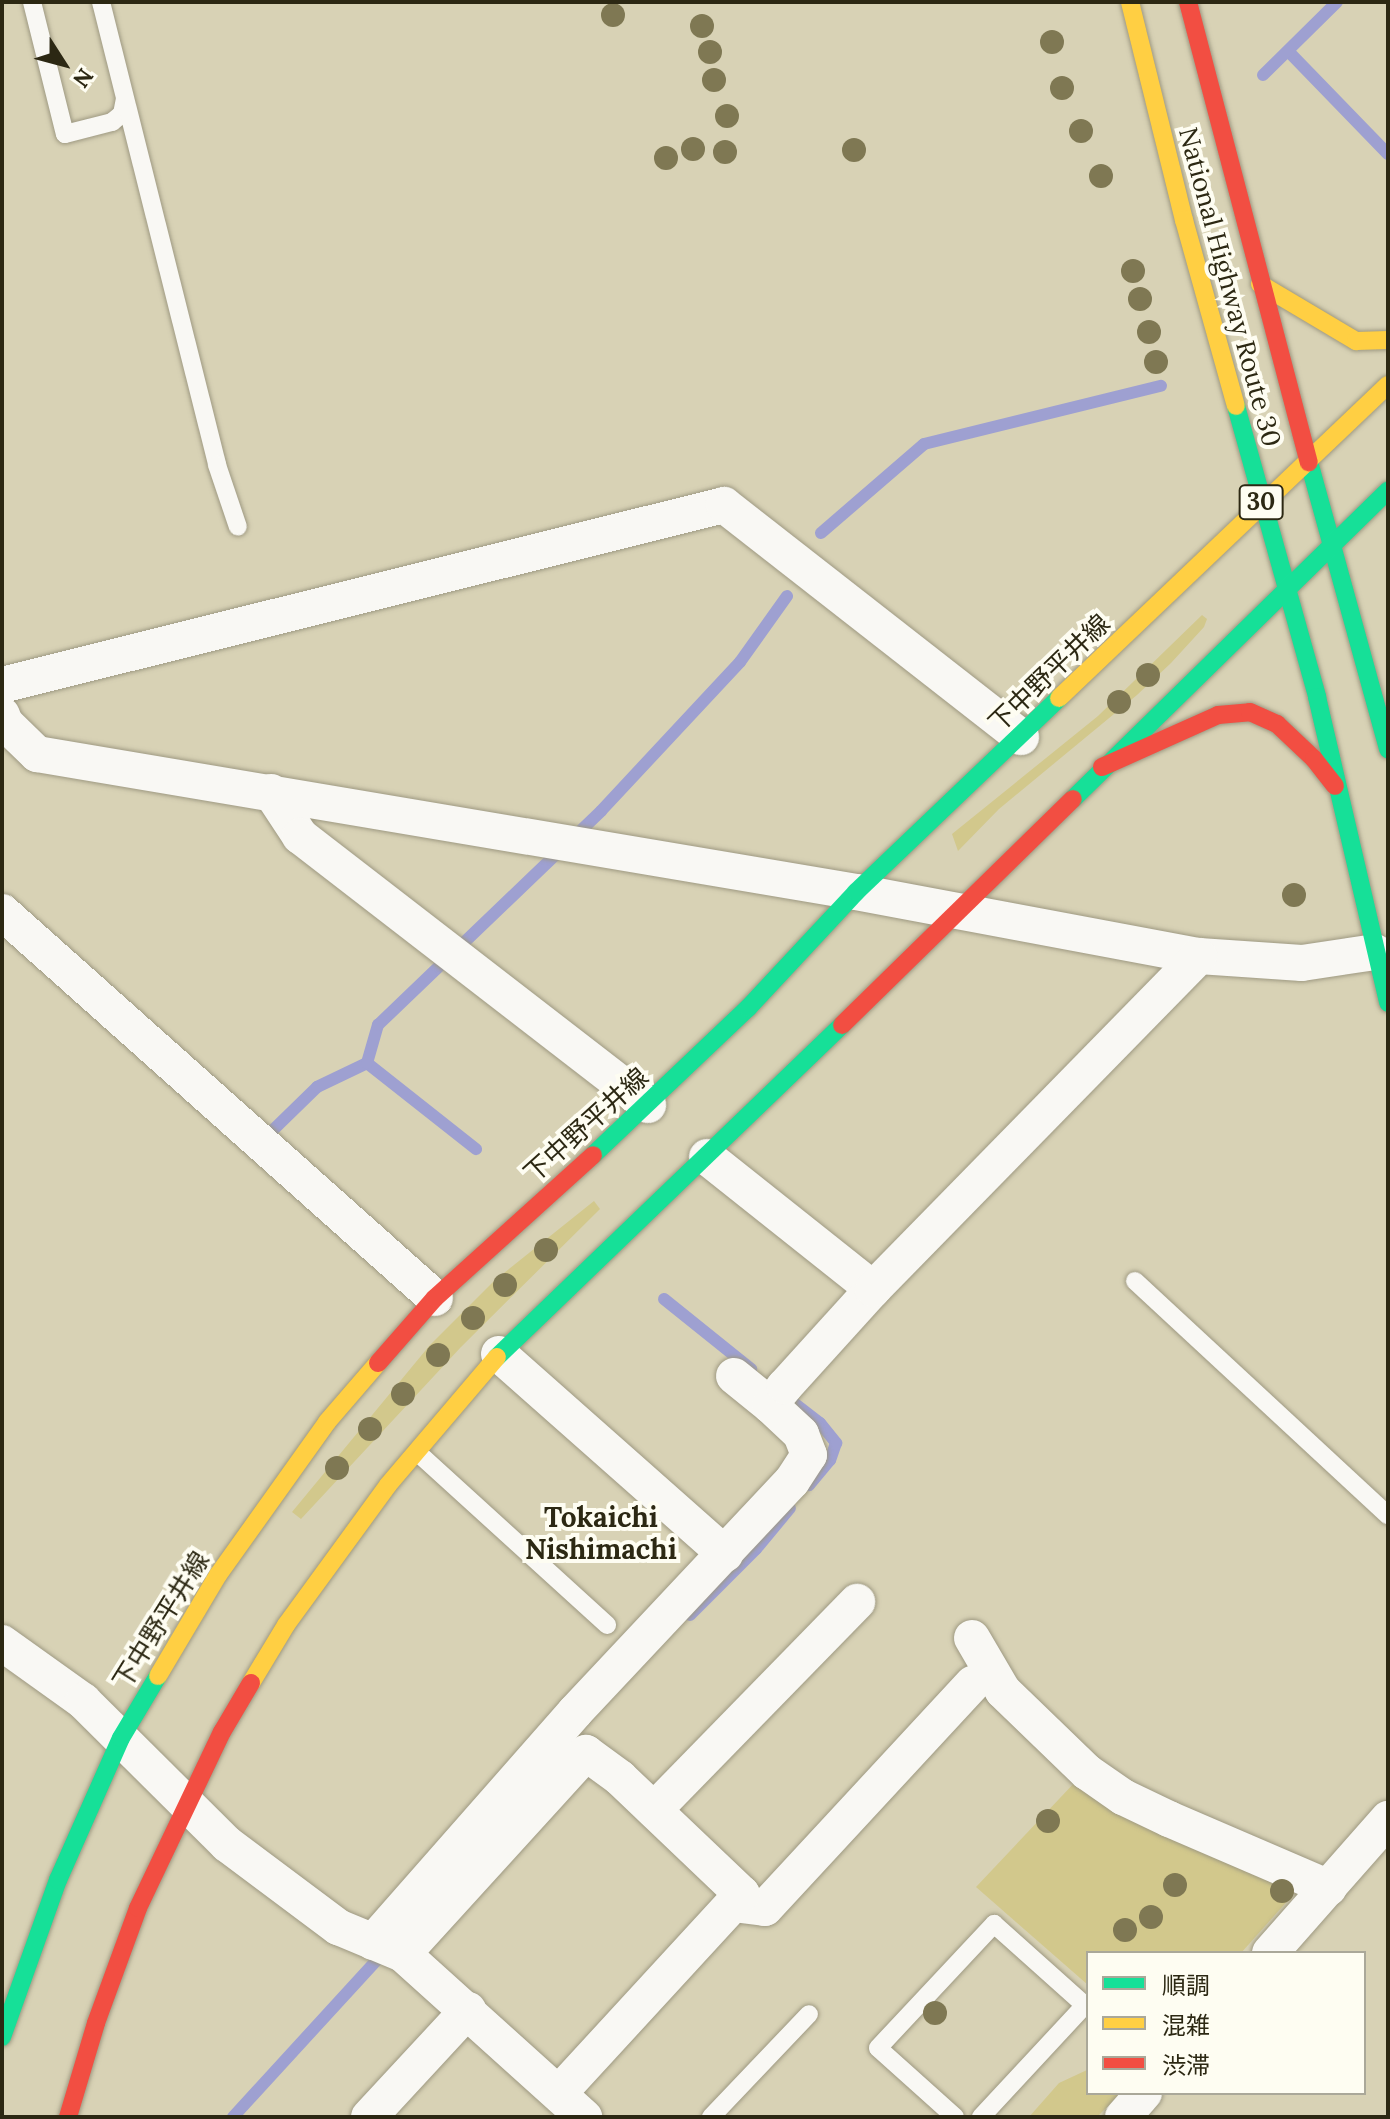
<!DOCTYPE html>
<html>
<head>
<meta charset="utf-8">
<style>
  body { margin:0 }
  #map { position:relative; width:1390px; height:2119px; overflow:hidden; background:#d8d2b5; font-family:Lora,"Noto Sans JP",serif }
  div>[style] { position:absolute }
  .green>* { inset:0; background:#d2c88c }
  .stream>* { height:12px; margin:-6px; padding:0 6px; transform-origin:6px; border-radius:6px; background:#9ea0d1 }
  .roads { filter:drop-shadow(0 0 2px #9e9982) drop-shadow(0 0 2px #9e9982) }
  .lane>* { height:18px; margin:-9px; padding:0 9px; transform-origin:9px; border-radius:9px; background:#f9f8f4 }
  .street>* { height:36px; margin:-18px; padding:0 18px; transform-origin:18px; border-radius:18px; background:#f9f8f4 }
  .fast>* { height:18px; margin:-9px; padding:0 9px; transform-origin:9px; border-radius:9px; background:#16e098 }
  .slow>* { height:18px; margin:-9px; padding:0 9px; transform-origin:9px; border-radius:9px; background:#ffcf43 }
  .jam>* { height:18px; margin:-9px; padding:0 9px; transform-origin:9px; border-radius:9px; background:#f24e42 }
  .trees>* { width:24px; height:24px; margin:-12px; border-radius:50%; background:#7f7853 }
  span { translate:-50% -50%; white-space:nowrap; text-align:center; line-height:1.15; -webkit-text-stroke:8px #fefdf2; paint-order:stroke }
  .shield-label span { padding:2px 6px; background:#fefdf2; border:2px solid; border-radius:6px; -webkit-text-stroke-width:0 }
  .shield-label { font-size:24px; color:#2c2813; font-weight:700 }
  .street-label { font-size:26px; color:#2c2813 }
  .neighbourhood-label { font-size:28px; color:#2c2813; font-weight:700 }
  .frame { position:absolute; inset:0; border:4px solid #2c2813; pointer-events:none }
  .legend { position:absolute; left:1086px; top:1951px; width:280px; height:144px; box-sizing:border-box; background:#fefdf2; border:2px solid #aaa899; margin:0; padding:10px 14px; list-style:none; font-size:24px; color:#2c2813 }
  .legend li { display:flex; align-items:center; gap:16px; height:40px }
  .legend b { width:40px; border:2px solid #aaa899 }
  .north { position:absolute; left:24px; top:24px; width:80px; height:80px; -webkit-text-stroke:6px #fefdf2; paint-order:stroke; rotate:126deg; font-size:22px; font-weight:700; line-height:32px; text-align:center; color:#2c2813 }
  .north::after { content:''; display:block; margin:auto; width:28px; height:36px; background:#2c2813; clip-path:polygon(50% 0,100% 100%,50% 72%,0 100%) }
</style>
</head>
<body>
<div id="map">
  <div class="green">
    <i style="clip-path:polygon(1202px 615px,1207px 619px,1204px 627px,1171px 663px,1137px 695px,999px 809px,958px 851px,952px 834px,1098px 716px)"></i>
    <i style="clip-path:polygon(594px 1201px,600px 1209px,461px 1347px,301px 1519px,292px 1512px,430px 1345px,494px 1281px)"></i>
    <i style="clip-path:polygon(1077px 1780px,1298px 1889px,1241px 1953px,1088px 1953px,1088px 1985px,976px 1887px)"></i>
    <i style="clip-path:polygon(1088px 2053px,1088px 2093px,1121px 2093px,1097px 2117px,1029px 2117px,1059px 2083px,1087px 2070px)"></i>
  </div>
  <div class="stream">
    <i style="left:1289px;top:52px;width:142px;rotate:45.9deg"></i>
    <i style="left:1263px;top:75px;width:104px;rotate:-44.6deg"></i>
    <i style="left:821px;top:533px;width:136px;rotate:-40.8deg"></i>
    <i style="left:924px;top:444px;width:244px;rotate:-13.8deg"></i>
    <i style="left:367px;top:1063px;width:139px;rotate:38.3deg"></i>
    <i style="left:273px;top:1130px;width:62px;rotate:-44.3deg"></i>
    <i style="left:317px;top:1087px;width:55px;rotate:-25.6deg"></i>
    <i style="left:367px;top:1063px;width:40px;rotate:-74deg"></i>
    <i style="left:378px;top:1025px;width:309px;rotate:-43.8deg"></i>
    <i style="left:601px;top:811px;width:204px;rotate:-47deg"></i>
    <i style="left:740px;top:662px;width:81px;rotate:-54.5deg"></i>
    <i style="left:664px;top:1299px;width:112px;rotate:38.8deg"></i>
    <i style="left:781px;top:1393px;width:49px;rotate:37.6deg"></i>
    <i style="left:820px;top:1423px;width:26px;rotate:51deg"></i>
    <i style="left:836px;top:1443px;width:18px;rotate:109deg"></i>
    <i style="left:830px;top:1460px;width:33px;rotate:130deg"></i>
    <i style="left:690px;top:1615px;width:93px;rotate:-45deg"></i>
    <i style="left:756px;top:1549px;width:53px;rotate:-50.3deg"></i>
    <i style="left:233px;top:2117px;width:225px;rotate:-47.5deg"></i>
  </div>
  <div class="roads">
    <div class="lane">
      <i style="left:32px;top:2px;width:136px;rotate:76deg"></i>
      <i style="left:65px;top:134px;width:49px;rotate:-14.3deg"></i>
      <i style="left:112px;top:122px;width:13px;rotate:-39deg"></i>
      <i style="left:122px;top:114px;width:15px;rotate:-79deg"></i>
      <i style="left:101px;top:2px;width:477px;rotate:75.9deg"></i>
      <i style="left:217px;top:465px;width:65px;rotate:71.3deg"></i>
      <i style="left:1135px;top:1281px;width:345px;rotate:42.8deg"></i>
      <i style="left:417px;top:1452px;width:257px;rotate:42.3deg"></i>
      <i style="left:711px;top:2117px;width:142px;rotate:-46.4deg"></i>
      <i style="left:955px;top:2117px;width:103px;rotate:-138.1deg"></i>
      <i style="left:878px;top:2048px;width:170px;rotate:-46.9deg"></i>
      <i style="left:994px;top:1924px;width:126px;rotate:41.8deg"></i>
      <i style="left:981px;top:2117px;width:153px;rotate:-47.1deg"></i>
    </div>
    <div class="street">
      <i style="left:2px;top:685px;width:744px;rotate:-14deg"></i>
      <i style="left:724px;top:505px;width:377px;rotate:38deg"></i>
      <i style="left:2px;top:715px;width:9px;rotate:69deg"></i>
      <i style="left:5px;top:723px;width:45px;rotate:44.1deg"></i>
      <i style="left:37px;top:754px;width:831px;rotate:9.56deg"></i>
      <i style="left:856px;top:892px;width:349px;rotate:10.6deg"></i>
      <i style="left:1199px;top:956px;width:103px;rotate:3.9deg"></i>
      <i style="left:1302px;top:963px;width:74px;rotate:-8.6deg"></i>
      <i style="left:271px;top:792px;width:53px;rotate:56.6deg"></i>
      <i style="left:300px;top:836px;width:440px;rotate:37.7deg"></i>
      <i style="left:2px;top:912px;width:580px;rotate:41.72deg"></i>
      <i style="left:707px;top:1157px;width:212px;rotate:38.5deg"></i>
      <i style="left:499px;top:1354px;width:302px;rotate:41.5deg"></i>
      <i style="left:734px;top:1376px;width:46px;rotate:38.9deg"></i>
      <i style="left:972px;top:1638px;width:61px;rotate:59.7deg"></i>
      <i style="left:1003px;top:1691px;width:117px;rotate:44deg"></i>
      <i style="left:1087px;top:1772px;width:44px;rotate:34.8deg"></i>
      <i style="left:1123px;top:1797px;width:51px;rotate:25.6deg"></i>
      <i style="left:1169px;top:1819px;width:174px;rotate:23.3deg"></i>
      <i style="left:2px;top:1643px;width:100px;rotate:35.6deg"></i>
      <i style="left:83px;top:1701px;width:203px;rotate:44.8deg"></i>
      <i style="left:227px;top:1844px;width:139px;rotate:36.8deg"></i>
      <i style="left:338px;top:1927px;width:70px;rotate:22.6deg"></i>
      <i style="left:403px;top:1954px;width:244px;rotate:42deg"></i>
      <i style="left:654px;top:1810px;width:291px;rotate:-45.7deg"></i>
      <i style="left:733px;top:1904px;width:32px;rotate:7deg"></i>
      <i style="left:765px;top:1908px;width:306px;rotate:-47.2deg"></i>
      <i style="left:373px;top:1942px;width:306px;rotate:-48.7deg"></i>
      <i style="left:575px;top:1712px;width:317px;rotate:-46.8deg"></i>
      <i style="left:792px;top:1481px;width:31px;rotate:-57deg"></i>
      <i style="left:809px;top:1455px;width:22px;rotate:-111deg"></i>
      <i style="left:801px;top:1434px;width:42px;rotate:-136.9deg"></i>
      <i style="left:770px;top:1405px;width:24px;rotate:-52deg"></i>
      <i style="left:785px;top:1386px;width:131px;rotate:-47.8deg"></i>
      <i style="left:873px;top:1289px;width:466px;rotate:-45.6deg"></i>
      <i style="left:1270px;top:1953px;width:179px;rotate:-48.6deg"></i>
      <i style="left:403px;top:1954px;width:272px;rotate:-47.7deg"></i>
      <i style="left:586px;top:1753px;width:42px;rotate:36.3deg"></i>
      <i style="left:620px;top:1778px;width:168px;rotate:43.6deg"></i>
      <i style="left:742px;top:1894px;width:270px;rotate:132.6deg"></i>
      <i style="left:369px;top:2117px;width:146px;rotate:-47.2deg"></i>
      <i style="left:1123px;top:2117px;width:32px;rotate:-49deg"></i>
    </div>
    <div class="fast">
      <i style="left:1236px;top:406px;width:302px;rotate:74.4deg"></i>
      <i style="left:1317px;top:697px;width:314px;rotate:76.9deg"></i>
      <i style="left:1309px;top:462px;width:298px;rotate:74.6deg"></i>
      <i style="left:1073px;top:799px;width:441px;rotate:-44.4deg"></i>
      <i style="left:593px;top:1155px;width:214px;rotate:-43.5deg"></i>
      <i style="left:748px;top:1008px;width:158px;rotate:-47deg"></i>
      <i style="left:856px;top:892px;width:281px;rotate:-43.7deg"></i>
      <i style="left:497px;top:1357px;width:479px;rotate:-43.9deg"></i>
      <i style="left:2px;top:2037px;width:167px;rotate:-70.4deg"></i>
      <i style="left:58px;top:1880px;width:155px;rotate:-66.1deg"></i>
      <i style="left:121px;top:1738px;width:72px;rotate:-59.2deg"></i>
    </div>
    <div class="slow">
      <i style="left:1130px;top:2px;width:225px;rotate:76.1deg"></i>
      <i style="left:1184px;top:220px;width:193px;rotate:74.4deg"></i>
      <i style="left:1260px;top:284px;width:112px;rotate:30.7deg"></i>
      <i style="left:1356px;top:341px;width:32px;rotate:-2deg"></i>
      <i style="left:1059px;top:698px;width:454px;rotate:-43.6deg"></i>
      <i style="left:158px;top:1676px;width:117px;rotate:-59.3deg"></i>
      <i style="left:218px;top:1575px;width:188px;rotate:-54.5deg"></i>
      <i style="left:327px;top:1422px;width:78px;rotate:-49.2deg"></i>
      <i style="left:251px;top:1683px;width:68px;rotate:-58.9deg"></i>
      <i style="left:286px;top:1625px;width:173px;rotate:-53.9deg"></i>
      <i style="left:388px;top:1485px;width:168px;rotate:-49.6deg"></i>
    </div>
    <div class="jam">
      <i style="left:1188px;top:2px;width:476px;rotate:75.3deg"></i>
      <i style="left:1102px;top:767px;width:127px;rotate:-24.1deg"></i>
      <i style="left:1218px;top:715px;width:32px;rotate:-5deg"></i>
      <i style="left:1250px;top:712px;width:30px;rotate:24deg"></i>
      <i style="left:1277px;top:724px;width:51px;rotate:43.4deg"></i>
      <i style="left:1314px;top:759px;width:34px;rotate:52deg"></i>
      <i style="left:842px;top:1025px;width:323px;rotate:-44.4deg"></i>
      <i style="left:378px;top:1363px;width:86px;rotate:-48.8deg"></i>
      <i style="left:435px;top:1298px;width:213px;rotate:-42.1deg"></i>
      <i style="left:68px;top:2117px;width:98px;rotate:-73.4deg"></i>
      <i style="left:96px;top:2023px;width:122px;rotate:-69.9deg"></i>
      <i style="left:138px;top:1908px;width:195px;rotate:-64.5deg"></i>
      <i style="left:222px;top:1732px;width:57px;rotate:-59.4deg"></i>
    </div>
  </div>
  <div class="trees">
    <i style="left:613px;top:15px"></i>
    <i style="left:702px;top:26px"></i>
    <i style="left:1052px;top:42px"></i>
    <i style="left:710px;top:52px"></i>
    <i style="left:714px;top:80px"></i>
    <i style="left:1062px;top:88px"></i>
    <i style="left:727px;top:116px"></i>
    <i style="left:1081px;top:131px"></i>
    <i style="left:693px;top:149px"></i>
    <i style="left:854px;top:150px"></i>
    <i style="left:725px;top:152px"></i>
    <i style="left:666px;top:158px"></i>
    <i style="left:1101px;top:176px"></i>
    <i style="left:1133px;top:271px"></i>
    <i style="left:1140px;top:299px"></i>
    <i style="left:1149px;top:332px"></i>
    <i style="left:1156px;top:362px"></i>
    <i style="left:1148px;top:675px"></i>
    <i style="left:1119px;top:702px"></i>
    <i style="left:1294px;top:895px"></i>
    <i style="left:546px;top:1250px"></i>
    <i style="left:505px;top:1285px"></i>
    <i style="left:473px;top:1318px"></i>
    <i style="left:438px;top:1355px"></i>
    <i style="left:403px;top:1394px"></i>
    <i style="left:370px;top:1429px"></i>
    <i style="left:337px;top:1468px"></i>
    <i style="left:1048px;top:1821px"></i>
    <i style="left:1175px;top:1885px"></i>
    <i style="left:1282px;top:1891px"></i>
    <i style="left:1151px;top:1917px"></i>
    <i style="left:1125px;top:1930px"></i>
    <i style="left:935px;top:2013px"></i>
  </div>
  <div class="shield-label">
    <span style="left:1261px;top:502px">30</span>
  </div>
  <div class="street-label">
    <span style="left:1230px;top:287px;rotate:75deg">National Highway Route 30</span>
    <span style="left:1049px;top:673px;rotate:-44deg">下中野平井線</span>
    <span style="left:586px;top:1125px;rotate:-42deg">下中野平井線</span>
    <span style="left:161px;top:1620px;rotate:-58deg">下中野平井線</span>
  </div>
  <div class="neighbourhood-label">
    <span style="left:601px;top:1533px">Tokaichi<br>Nishimachi</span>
  </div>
  <div class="frame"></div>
  <ul class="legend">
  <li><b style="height:10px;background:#16e098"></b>順調</li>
  <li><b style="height:10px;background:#ffcf43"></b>混雑</li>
  <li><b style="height:10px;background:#f24e42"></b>渋滞</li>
  </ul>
  <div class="north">N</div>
</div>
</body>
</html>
